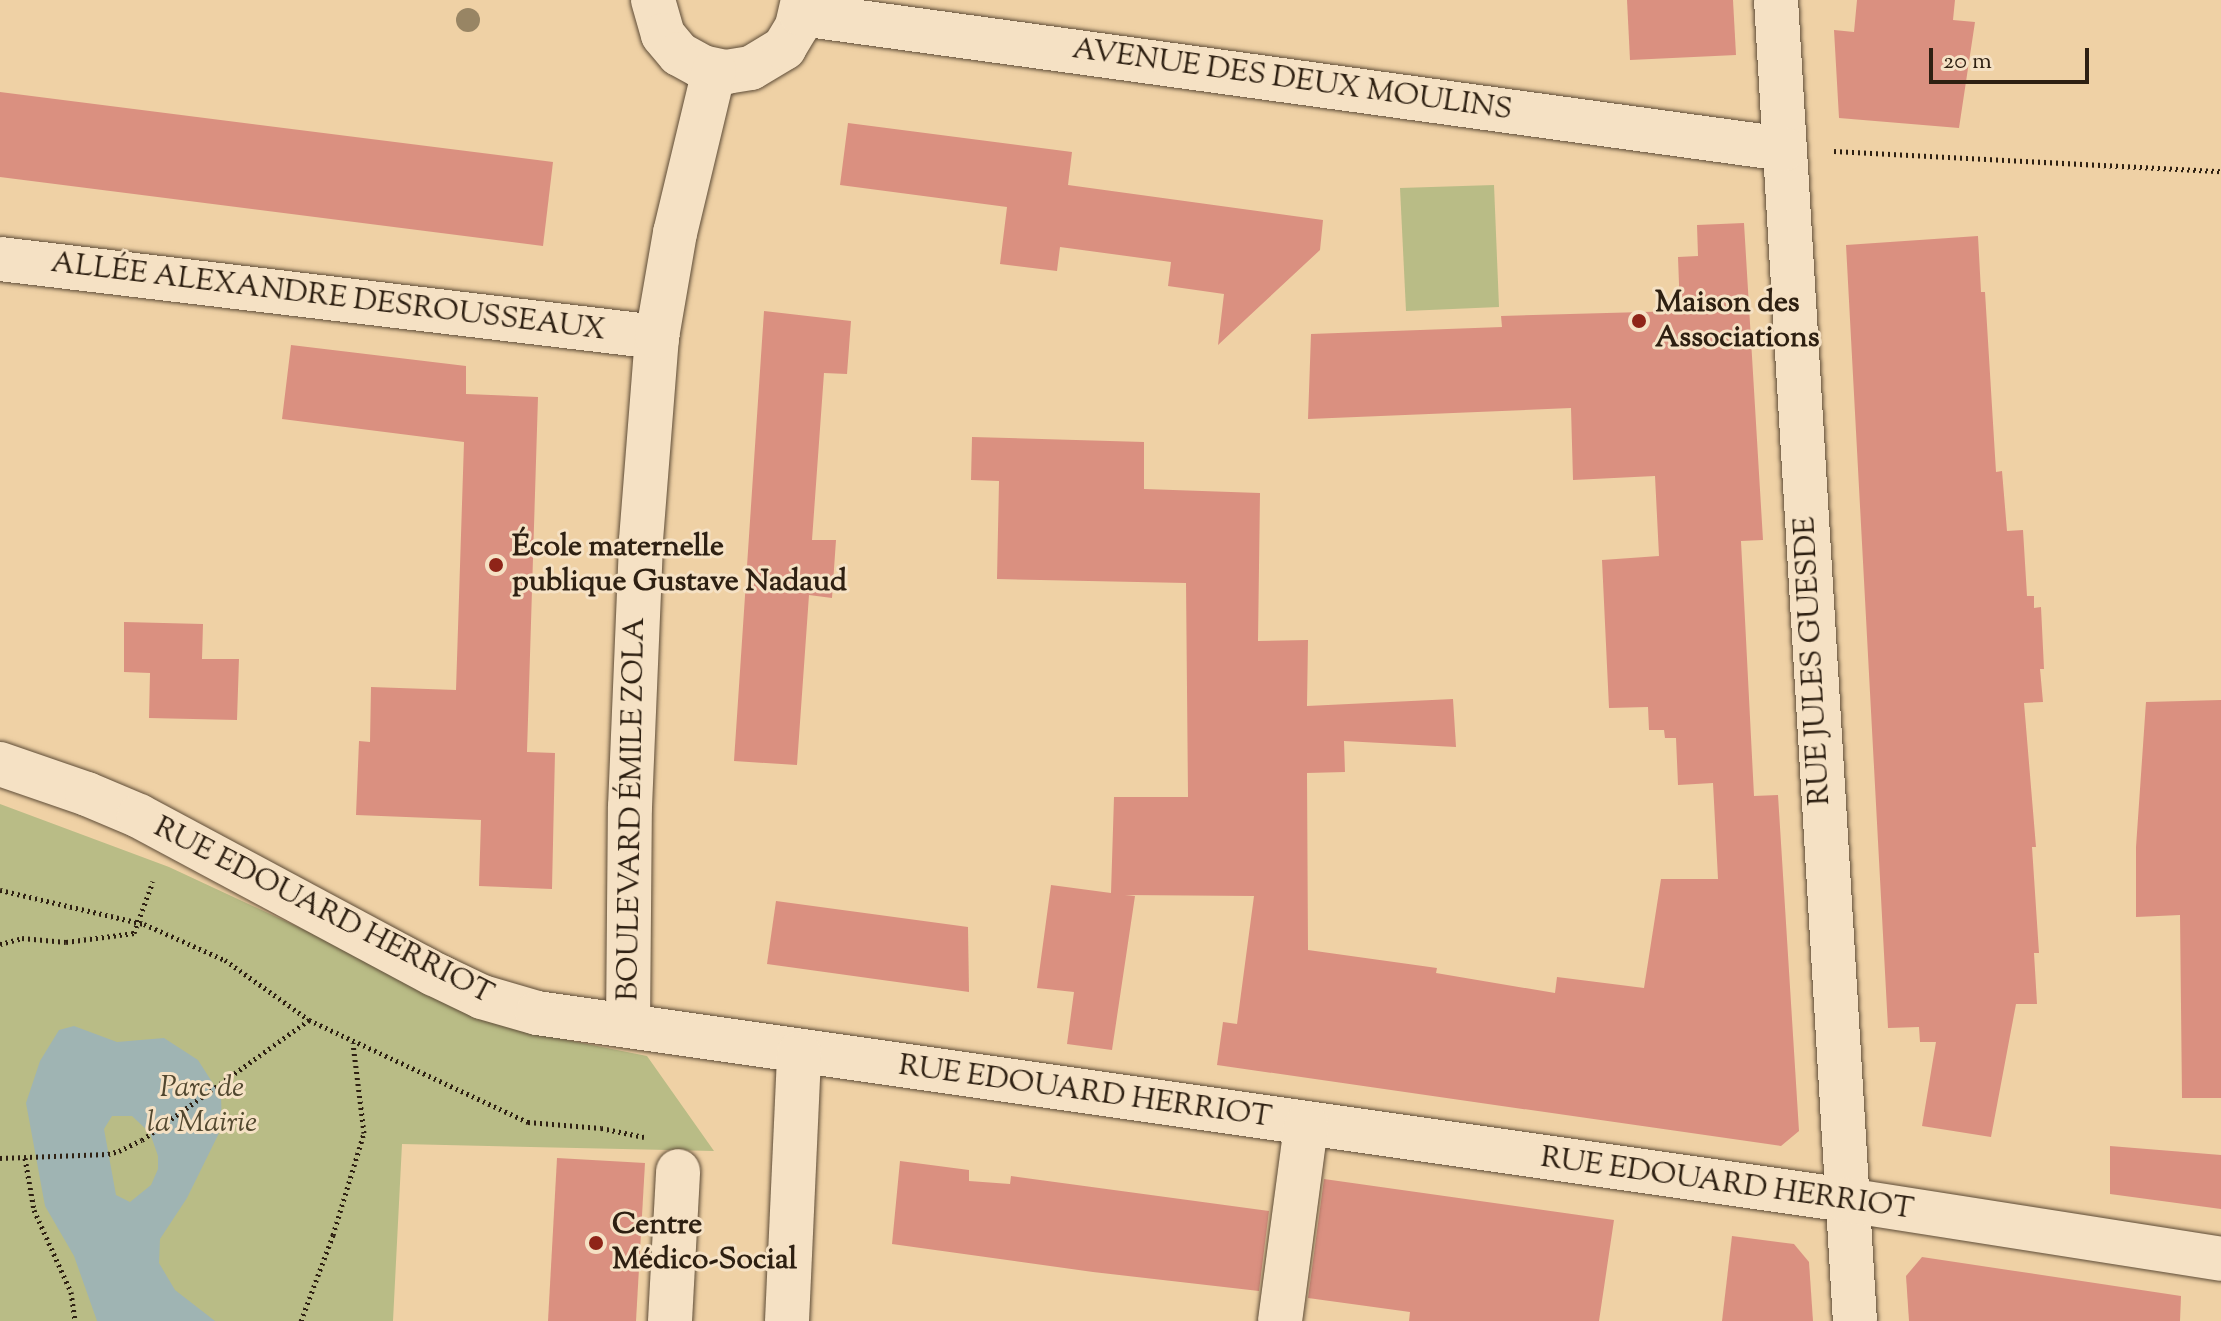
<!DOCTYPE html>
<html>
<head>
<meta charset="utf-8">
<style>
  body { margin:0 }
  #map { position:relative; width:2221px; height:1321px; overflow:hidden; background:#efd1a5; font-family:"Sorts Mill Goudy",serif }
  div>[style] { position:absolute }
  .green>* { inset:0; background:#b9bc86 }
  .water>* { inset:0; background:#9fb4b3 }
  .building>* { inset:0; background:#da9080 }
  .path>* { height:5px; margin-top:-2.5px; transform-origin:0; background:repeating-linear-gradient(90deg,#2e2012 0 2px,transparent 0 6px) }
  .roads { filter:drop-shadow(0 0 2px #5e4c37) drop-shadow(0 0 2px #5e4c37) }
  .minor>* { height:44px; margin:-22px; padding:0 22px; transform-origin:22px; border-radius:22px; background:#f5e1c4 }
  .trees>* { width:24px; height:24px; margin:-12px; border-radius:50%; background:#988564 }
  .dots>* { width:22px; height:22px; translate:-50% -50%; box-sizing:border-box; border:4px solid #f5e1c4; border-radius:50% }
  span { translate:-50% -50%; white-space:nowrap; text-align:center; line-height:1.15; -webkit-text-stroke:6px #f5e1c4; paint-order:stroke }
  .street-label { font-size:30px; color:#2e2012 }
  .poi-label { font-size:30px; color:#2e2012; font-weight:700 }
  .left { translate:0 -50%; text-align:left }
  .park-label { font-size:30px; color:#51472f; font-style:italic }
  .scale { position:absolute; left:1929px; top:48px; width:160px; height:36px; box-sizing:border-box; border:4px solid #2e2012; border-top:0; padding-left:10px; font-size:24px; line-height:28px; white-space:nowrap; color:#2e2012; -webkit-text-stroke:6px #f5e1c4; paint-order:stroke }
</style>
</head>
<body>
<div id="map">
  <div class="green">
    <i style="clip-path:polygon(1494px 185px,1499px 307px,1406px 311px,1400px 188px)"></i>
    <i style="clip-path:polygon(0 804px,169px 867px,522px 1031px,647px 1056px,714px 1151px,402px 1144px,393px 1321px,0 1321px)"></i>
  </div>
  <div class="water">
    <i style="clip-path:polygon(evenodd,74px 1026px,117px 1042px,164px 1038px,198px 1060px,221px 1096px,222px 1127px,187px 1198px,160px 1239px,159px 1263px,175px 1290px,215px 1321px,97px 1321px,74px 1256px,45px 1206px,26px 1103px,40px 1061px,59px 1030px,74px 1026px,112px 1116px,132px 1116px,150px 1133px,158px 1156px,158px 1169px,151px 1185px,130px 1202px,116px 1195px,104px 1129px,112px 1116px)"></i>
  </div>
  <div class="building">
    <i style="clip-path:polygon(1627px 0,1733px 0,1736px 55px,1630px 60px)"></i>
    <i style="clip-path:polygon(1857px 0,1955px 0,1953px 20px,1975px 22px,1959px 128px,1839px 118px,1834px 30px,1854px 32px)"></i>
    <i style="clip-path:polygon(0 92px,553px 162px,543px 246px,0 177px)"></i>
    <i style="clip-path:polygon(848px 123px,1072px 152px,1068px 185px,1323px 220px,1320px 250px,1218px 345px,1224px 294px,1168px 286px,1171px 262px,1060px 247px,1057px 271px,1000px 264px,1007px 207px,840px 185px)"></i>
    <i style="clip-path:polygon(1744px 223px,1763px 540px,1741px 541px,1754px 796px,1778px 795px,1799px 1131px,1781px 1146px,1217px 1065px,1223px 1022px,1237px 1024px,1254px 896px,1125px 895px,1135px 896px,1112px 1050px,1067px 1044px,1074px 992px,1037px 988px,1051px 885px,1111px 893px,1114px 797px,1188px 797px,1186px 583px,997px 579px,999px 481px,971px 480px,972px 437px,1144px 442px,1144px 489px,1260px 493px,1258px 641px,1308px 640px,1307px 706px,1453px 699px,1456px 747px,1344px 741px,1345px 772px,1307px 773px,1308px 950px,1437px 968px,1436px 973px,1555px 993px,1557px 977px,1644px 988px,1661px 879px,1718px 879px,1713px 783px,1678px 785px,1676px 738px,1665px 738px,1664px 730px,1649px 730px,1648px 707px,1609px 708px,1602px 560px,1659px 556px,1655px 476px,1573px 480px,1571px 408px,1308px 419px,1311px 334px,1502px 327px,1501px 316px,1680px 311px,1678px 257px,1698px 256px,1697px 225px)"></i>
    <i style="clip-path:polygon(1978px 236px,1981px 292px,1985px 292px,1996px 472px,2002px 471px,2007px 531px,2023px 530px,2027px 596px,2034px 596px,2034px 608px,2041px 607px,2044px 669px,2040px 669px,2043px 702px,2024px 703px,2036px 847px,2032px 847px,2039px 953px,2034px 953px,2037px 1004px,2016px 1004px,1991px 1137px,1922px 1126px,1936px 1042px,1920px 1042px,1919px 1027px,1888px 1028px,1846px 245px)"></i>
    <i style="clip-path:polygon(764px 311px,851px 321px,847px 374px,824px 373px,812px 540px,836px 540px,832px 598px,809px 595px,797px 765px,734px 761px)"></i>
    <i style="clip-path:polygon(291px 345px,466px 366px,466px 394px,538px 397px,527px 752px,555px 753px,552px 889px,479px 886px,481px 820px,356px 815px,359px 741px,370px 742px,371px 687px,456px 690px,464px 442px,282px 419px)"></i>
    <i style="clip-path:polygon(124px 622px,203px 624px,202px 659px,239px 659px,237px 720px,149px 718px,150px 673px,124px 672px)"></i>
    <i style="clip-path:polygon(2221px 700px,2221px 1098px,2182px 1098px,2180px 915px,2136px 917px,2136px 847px,2146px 702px)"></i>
    <i style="clip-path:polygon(776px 901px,968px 927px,969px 992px,767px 964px)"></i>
    <i style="clip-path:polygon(2110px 1146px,2221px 1155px,2221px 1209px,2110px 1194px)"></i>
    <i style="clip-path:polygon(557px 1158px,645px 1163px,636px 1321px,548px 1321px)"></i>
    <i style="clip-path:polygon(900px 1161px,969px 1170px,969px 1181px,1010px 1184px,1011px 1176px,1269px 1211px,1259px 1291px,1093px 1272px,892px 1244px)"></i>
    <i style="clip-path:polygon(1324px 1179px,1614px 1220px,1599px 1321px,1409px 1321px,1410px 1312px,1308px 1298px)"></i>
    <i style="clip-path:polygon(1732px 1236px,1794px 1244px,1809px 1262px,1813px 1321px,1722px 1321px)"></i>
    <i style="clip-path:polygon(1922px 1257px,2181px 1296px,2180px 1321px,1909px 1321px,1906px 1276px)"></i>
  </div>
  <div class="path">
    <i style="left:1834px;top:151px;width:388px;rotate:3deg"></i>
    <i style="left:0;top:890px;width:148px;rotate:13.3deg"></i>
    <i style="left:144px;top:924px;width:89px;rotate:24deg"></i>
    <i style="left:225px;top:960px;width:103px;rotate:35.5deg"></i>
    <i style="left:309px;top:1020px;width:242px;rotate:25deg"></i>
    <i style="left:528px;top:1122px;width:73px;rotate:4.7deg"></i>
    <i style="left:601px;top:1128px;width:44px;rotate:11.8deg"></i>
    <i style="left:0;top:944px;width:23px;rotate:-15deg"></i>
    <i style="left:22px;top:938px;width:44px;rotate:5.2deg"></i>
    <i style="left:66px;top:942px;width:69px;rotate:-7.5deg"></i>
    <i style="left:134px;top:933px;width:55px;rotate:-69.9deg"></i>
    <i style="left:0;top:1158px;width:108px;rotate:-2.1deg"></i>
    <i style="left:108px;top:1154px;width:11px;rotate:-15deg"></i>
    <i style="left:119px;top:1151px;width:25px;rotate:-26deg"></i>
    <i style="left:142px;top:1140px;width:206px;rotate:-35.7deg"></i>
    <i style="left:25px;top:1158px;width:53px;rotate:80.2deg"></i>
    <i style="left:34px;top:1210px;width:90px;rotate:65.7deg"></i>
    <i style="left:71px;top:1292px;width:29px;rotate:82deg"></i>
    <i style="left:301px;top:1321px;width:92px;rotate:-69.6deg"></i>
    <i style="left:333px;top:1235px;width:107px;rotate:-73.1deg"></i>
    <i style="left:364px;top:1133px;width:91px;rotate:-97deg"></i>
  </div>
  <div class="roads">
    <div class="minor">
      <i style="left:653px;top:0;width:36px;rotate:74deg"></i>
      <i style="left:663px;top:35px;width:25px;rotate:50deg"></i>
      <i style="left:679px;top:54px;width:26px;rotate:29deg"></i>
      <i style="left:702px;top:67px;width:25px;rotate:12deg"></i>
      <i style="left:726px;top:72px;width:25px;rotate:-9deg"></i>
      <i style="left:751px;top:68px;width:39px;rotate:-31deg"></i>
      <i style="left:784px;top:48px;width:26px;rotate:-59deg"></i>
      <i style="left:797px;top:26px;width:27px;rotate:-77deg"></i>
      <i style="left:1776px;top:0;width:1323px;rotate:86.58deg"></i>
      <i style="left:801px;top:14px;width:992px;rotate:7.82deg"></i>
      <i style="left:0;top:259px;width:662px;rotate:6.77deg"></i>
      <i style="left:0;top:764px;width:92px;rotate:19deg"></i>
      <i style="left:87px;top:794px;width:56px;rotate:22.9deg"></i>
      <i style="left:139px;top:816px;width:335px;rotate:28.2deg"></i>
      <i style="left:434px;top:974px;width:53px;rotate:25.6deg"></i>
      <i style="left:482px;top:997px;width:57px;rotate:16.2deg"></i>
      <i style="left:537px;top:1013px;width:1322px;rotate:8.13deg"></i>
      <i style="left:1846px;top:1200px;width:380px;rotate:8.9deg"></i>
      <i style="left:628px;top:1026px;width:219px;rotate:-89.5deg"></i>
      <i style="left:630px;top:807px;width:267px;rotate:-87.6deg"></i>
      <i style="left:641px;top:540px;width:204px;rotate:-85.5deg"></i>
      <i style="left:657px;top:337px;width:106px;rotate:-80.2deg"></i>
      <i style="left:675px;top:233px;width:167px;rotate:-76.5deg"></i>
      <i style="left:670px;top:1321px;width:150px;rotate:-86.9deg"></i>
      <i style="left:787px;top:1321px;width:268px;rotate:-87.4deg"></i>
      <i style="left:1280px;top:1321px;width:198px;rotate:-82.4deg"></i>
    </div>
  </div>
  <div class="trees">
    <i style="left:468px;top:20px"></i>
  </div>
  <div class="dots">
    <i style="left:1639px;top:321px;background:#8f2418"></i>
    <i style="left:496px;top:565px;background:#8f2418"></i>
    <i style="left:596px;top:1243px;background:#8f2418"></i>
  </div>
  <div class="street-label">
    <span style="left:1292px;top:81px;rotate:8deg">AVENUE DES DEUX MOULINS</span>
    <span style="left:328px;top:298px;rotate:7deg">ALLÉE ALEXANDRE DESROUSSEAUX</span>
    <span style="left:1814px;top:661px;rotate:-93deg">RUE JULES GUESDE</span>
    <span style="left:633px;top:809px;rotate:-89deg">BOULEVARD ÉMILE ZOLA</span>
    <span style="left:323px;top:912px;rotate:27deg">RUE EDOUARD HERRIOT</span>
    <span style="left:1085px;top:1093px;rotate:8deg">RUE EDOUARD HERRIOT</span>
    <span style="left:1727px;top:1185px;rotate:8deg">RUE EDOUARD HERRIOT</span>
  </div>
  <div class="poi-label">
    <span class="left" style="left:1655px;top:321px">Maison des<br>Associations</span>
    <span class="left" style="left:512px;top:565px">École maternelle<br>publique Gustave Nadaud</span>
    <span class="left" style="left:612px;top:1243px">Centre<br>Médico-Social</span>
  </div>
  <div class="park-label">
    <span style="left:202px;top:1106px">Parc de<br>la Mairie</span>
  </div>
  <div class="scale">20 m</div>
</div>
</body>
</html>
